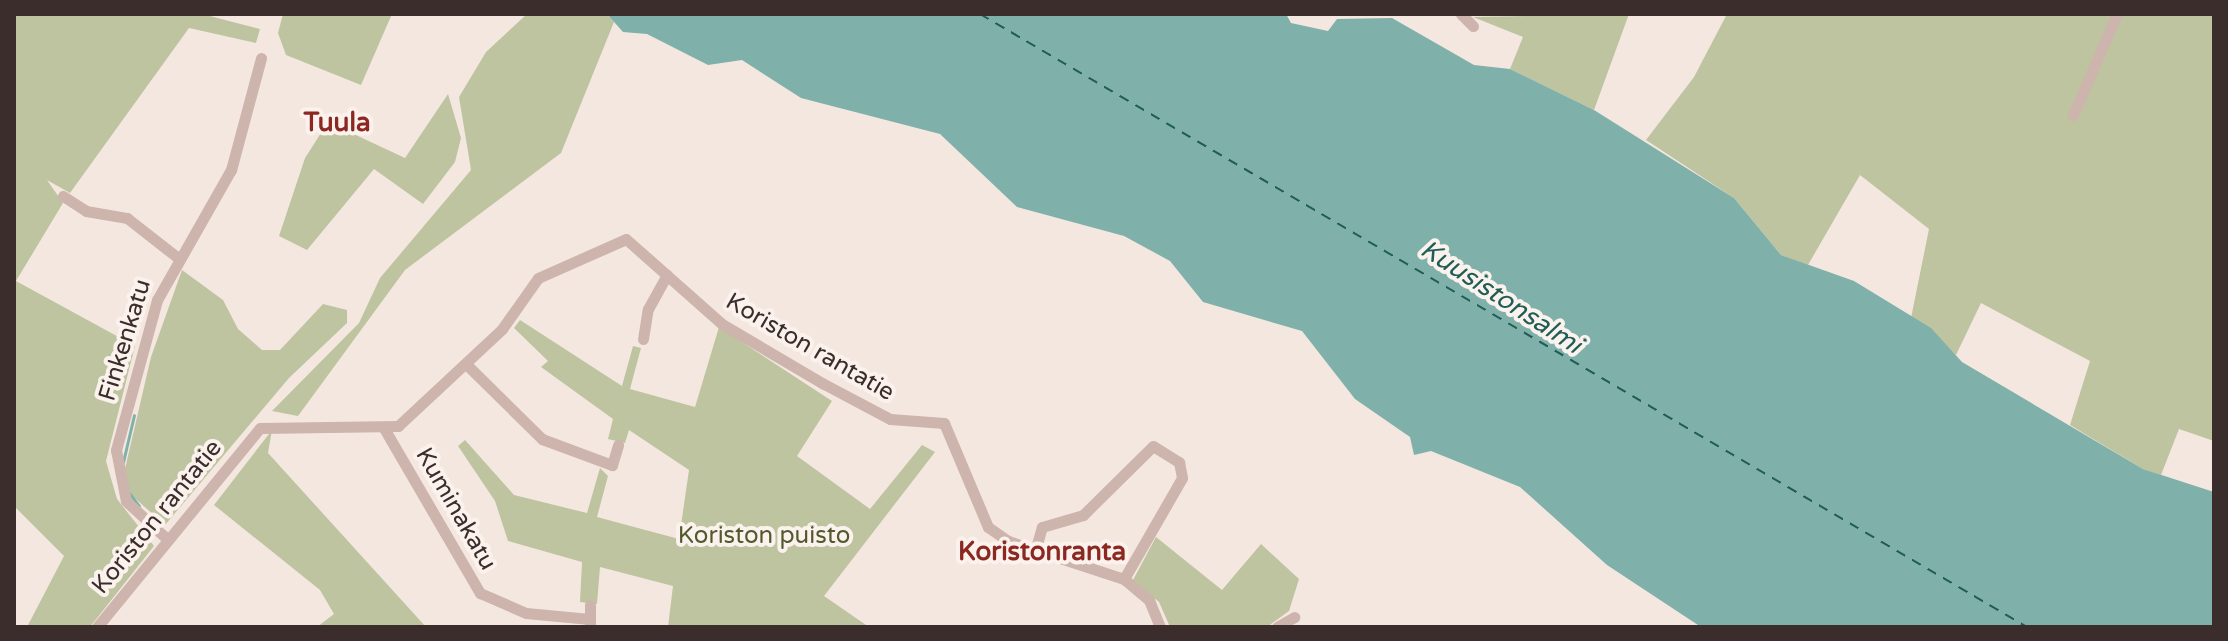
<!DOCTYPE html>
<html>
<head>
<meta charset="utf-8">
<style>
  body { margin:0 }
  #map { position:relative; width:2228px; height:641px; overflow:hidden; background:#f4e7e0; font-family:"Varela Round",sans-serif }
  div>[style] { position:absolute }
  .green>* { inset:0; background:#bec4a0 }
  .water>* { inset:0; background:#7fb1aa }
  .stream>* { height:3px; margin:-1.5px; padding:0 1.5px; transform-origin:1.5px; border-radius:1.5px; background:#7fb1aa }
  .ferry>* { height:2px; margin-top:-1px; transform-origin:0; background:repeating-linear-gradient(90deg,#1f5d56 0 10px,transparent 0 18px) }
  .minor>* { height:11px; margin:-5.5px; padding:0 5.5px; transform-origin:5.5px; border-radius:5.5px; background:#cdb4ac }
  span { translate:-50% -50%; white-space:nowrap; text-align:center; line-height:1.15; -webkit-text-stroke:8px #fbf2ed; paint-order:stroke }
  .street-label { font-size:24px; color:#3a2d2b }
  .park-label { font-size:24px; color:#51592e }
  .neighbourhood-label { font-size:26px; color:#8b2822; font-weight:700 }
  .water-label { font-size:26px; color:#1f5d56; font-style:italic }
  .frame { position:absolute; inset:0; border:16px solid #3a2d2b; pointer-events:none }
</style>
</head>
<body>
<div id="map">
  <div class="green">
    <i style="clip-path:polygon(14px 14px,202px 14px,260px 29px,256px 43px,189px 28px,70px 193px,47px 180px,63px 203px,16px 281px,135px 346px,106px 461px,117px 499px,154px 546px,90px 627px,27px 627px,64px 556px,14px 506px)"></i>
    <i style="clip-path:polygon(283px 14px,392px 14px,361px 85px,286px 55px,278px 33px)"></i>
    <i style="clip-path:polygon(527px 14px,607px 14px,614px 22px,561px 153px,405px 270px,298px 416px,272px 411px,359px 323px,380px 278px,471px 170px,459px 97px,486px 52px)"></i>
    <i style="clip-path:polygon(1629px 14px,1594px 110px,1510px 69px,1523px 37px,1473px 17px)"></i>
    <i style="clip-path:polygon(1727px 14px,2214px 14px,2214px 441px,2179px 429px,2161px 475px,2143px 469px,2070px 425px,2090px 361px,1981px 303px,1956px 355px,1911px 318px,1929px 229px,1860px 175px,1808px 265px,1781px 255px,1734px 198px,1646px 140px,1694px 77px)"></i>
    <i style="clip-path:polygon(448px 94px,461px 138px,455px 162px,423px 204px,374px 169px,307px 250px,279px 236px,305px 158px,328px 122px,405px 158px)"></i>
    <i style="clip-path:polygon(182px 270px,223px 300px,238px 329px,262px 350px,280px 350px,323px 304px,347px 310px,347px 323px,289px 378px,165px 525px,128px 492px,124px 473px,151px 357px)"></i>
    <i style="clip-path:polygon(520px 320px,622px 386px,633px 346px,641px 348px,630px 389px,695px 407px,719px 327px,832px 401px,797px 456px,870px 509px,922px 445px,935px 452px,824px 596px,869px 627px,668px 627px,673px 586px,600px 567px,597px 604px,580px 602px,582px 562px,508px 541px,495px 501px,458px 446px,465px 440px,514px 495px,587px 513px,600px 468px,608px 476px,597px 517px,679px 539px,689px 470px,629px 430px,625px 443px,608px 439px,613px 419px,541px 367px,548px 361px,514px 328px)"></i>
    <i style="clip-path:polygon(272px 430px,268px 453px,426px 627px,317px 627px,334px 614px,320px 590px,214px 505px)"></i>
    <i style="clip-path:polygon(1156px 537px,1222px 590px,1261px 544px,1299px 579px,1289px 611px,1267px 627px,1170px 627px,1159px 602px,1133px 580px)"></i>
  </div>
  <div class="water">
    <i style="clip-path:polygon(607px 14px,1286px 14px,1291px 23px,1328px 31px,1337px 19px,1392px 18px,1474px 65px,1510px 69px,1594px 110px,1734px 198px,1781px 255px,1854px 281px,1931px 328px,1962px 362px,2143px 469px,2214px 492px,2214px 627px,1701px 627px,1607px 565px,1520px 487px,1431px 451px,1414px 455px,1410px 437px,1355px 399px,1302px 331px,1203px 302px,1170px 261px,1124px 236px,1017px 207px,940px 134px,801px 98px,742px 60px,708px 65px,647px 34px,623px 32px)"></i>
  </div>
  <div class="stream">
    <i style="left:123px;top:462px;width:48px;rotate:-76.8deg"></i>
    <i style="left:129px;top:493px;width:16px;rotate:52deg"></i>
  </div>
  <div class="ferry">
    <i style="left:980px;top:14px;width:1213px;rotate:30.35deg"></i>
  </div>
  <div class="minor">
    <i style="left:1461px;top:14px;width:17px;rotate:45deg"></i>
    <i style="left:2073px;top:115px;width:110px;rotate:-66.5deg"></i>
    <i style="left:63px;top:196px;width:27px;rotate:33deg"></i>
    <i style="left:86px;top:211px;width:42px;rotate:9.7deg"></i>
    <i style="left:127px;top:218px;width:63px;rotate:38deg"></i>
    <i style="left:643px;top:339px;width:30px;rotate:-81deg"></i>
    <i style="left:648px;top:309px;width:39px;rotate:-61deg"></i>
    <i style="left:466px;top:364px;width:107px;rotate:44.6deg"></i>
    <i style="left:542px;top:439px;width:75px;rotate:20.4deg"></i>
    <i style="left:612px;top:465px;width:21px;rotate:-73deg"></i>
    <i style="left:385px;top:430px;width:189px;rotate:59.8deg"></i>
    <i style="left:480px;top:593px;width:50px;rotate:23.5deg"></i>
    <i style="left:526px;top:613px;width:64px;rotate:5.4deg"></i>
    <i style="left:167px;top:539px;width:56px;rotate:-137.2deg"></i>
    <i style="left:126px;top:501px;width:52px;rotate:-101.1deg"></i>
    <i style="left:116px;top:450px;width:156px;rotate:-74.7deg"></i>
    <i style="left:157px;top:300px;width:150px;rotate:-60.4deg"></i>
    <i style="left:231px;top:170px;width:116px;rotate:-75deg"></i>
    <i style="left:1035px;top:551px;width:25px;rotate:-74deg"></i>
    <i style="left:1042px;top:527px;width:43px;rotate:-16.3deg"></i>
    <i style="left:1083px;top:515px;width:98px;rotate:-44.6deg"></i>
    <i style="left:1153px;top:446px;width:31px;rotate:32deg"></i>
    <i style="left:1179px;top:462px;width:16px;rotate:79deg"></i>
    <i style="left:1182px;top:478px;width:116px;rotate:119.9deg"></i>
    <i style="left:97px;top:627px;width:257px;rotate:-50.7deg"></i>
    <i style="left:260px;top:428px;width:138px;rotate:-0.8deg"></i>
    <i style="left:398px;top:426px;width:142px;rotate:-43deg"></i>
    <i style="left:502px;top:329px;width:62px;rotate:-54.8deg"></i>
    <i style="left:538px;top:278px;width:96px;rotate:-23.9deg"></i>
    <i style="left:626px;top:239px;width:128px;rotate:41.5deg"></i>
    <i style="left:722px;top:324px;width:118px;rotate:30.5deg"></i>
    <i style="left:824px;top:384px;width:75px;rotate:27.9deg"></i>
    <i style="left:890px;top:419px;width:54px;rotate:4.2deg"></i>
    <i style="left:944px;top:423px;width:113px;rotate:67.1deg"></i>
    <i style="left:988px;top:527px;width:24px;rotate:35deg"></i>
    <i style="left:1008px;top:541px;width:122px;rotate:18.1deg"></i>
    <i style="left:1124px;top:579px;width:33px;rotate:40deg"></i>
    <i style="left:1149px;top:600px;width:29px;rotate:68deg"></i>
    <i style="left:590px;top:627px;width:22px;rotate:-90deg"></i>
    <i style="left:1277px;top:627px;width:20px;rotate:-30deg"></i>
  </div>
  <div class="street-label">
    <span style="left:125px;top:340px;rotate:-73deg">Finkenkatu</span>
    <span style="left:810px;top:347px;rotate:30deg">Koriston rantatie</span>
    <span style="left:456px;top:509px;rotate:60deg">Kuminakatu</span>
    <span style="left:157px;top:517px;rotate:-51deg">Koriston rantatie</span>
  </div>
  <div class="park-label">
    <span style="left:764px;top:536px">Koriston puisto</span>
  </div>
  <div class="neighbourhood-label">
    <span style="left:337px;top:123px">Tuula</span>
    <span style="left:1042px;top:552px">Koristonranta</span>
  </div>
  <div class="water-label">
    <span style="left:1501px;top:297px;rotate:33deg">Kuusistonsalmi</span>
  </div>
  <div class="frame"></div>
</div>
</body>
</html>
